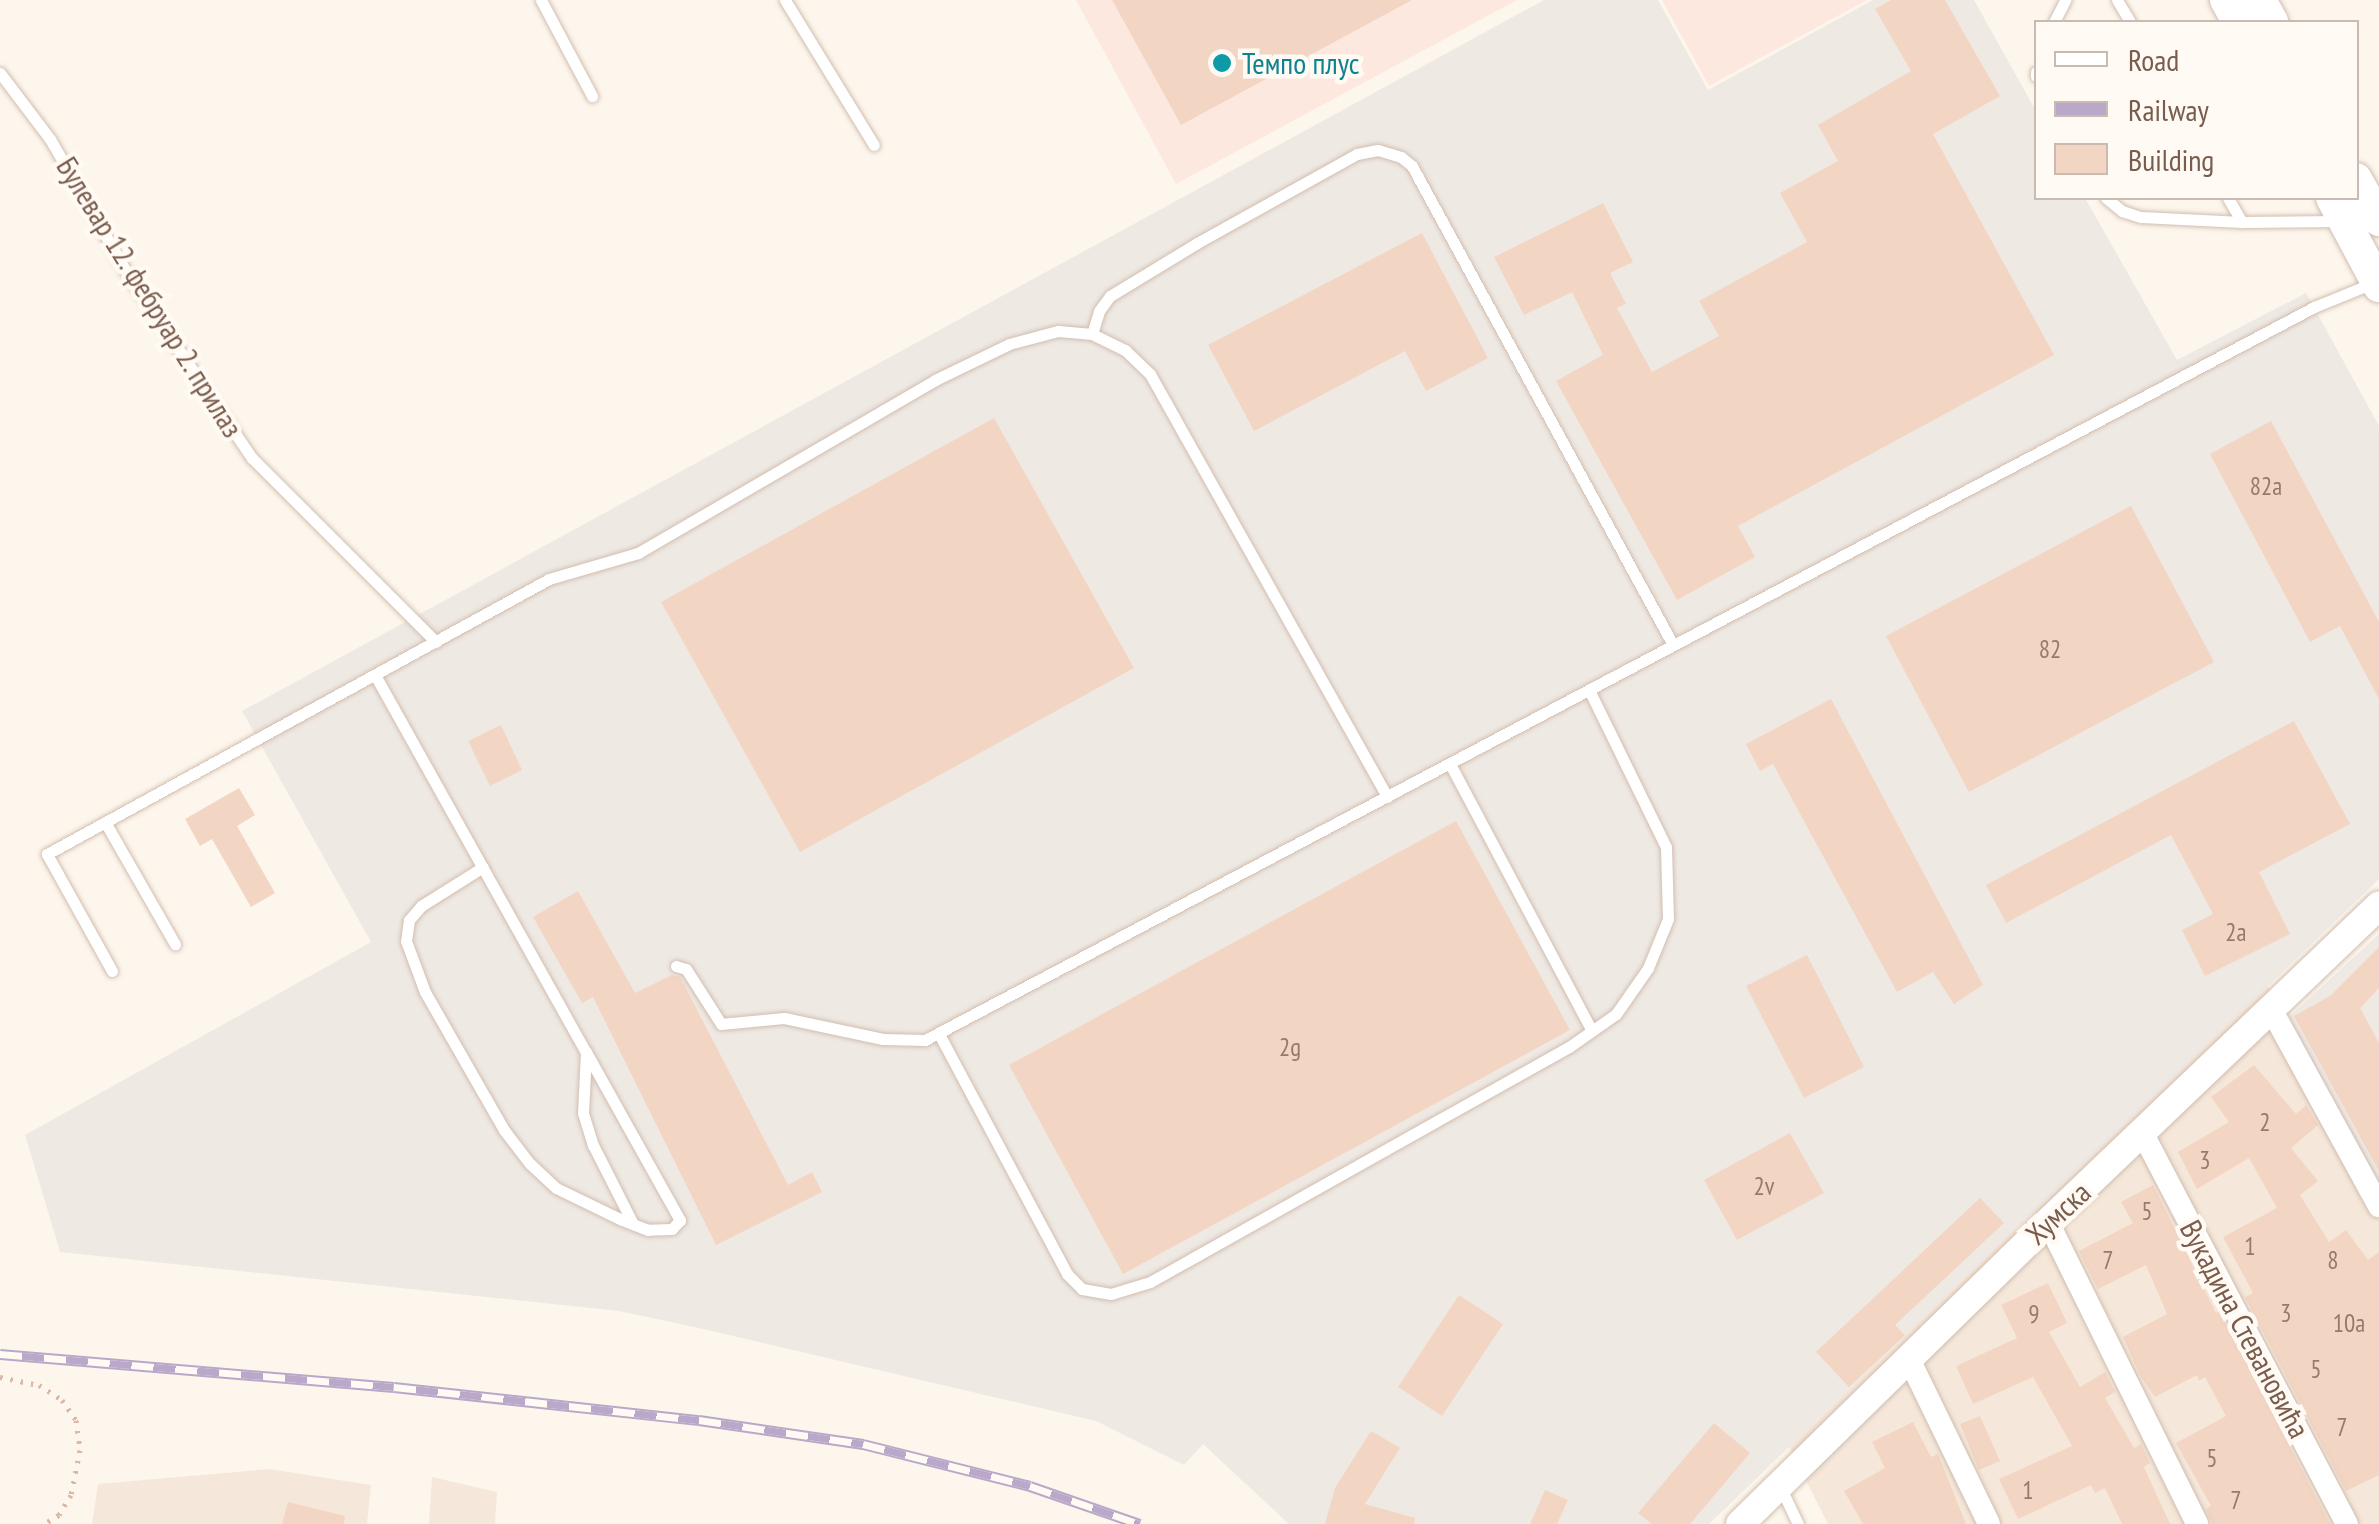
<!DOCTYPE html>
<html>
<head>
<meta charset="utf-8">
<style>
  body { margin:0 }
  #map { position:relative; width:2379px; height:1524px; overflow:hidden; background:#fdf6ec; font-family:"PT Sans Narrow",sans-serif }
  div>[style] { position:absolute }
  .residential>* { inset:0; background:#f5e8da }
  .commercial>* { inset:0; background:#fde8e0 }
  .industrial>* { inset:0; background:#efe9e4 }
  .building>* { inset:0; background:#f3d5c3 }
  .path>* { height:5px; margin-top:-2.5px; transform-origin:0; background:repeating-linear-gradient(90deg,#d9b8a5 0 2.5px,transparent 0 10.5px) }
  .roads { filter:drop-shadow(0 0 2px #d1beb0) drop-shadow(0 0 2px #d1beb0) }
  .service>* { height:11px; margin:-5.5px; padding:0 5.5px; transform-origin:5.5px; border-radius:5.5px; background:#fff }
  .minor>* { height:22px; margin:-11px; padding:0 11px; transform-origin:11px; border-radius:11px; background:#fff }
  .tertiary>* { height:28px; margin:-14px; padding:0 14px; transform-origin:14px; border-radius:14px; background:#fff }
  .secondary>* { height:32px; margin:-16px; padding:0 16px; transform-origin:16px; border-radius:16px; background:#fff }
  .rail>* { height:11px; margin-top:-5.5px; transform-origin:0; background:repeating-linear-gradient(90deg,#fffaf3 0 22px,#b9a8c9 0 44px); box-sizing:border-box; border-block:2px solid #b9a8c9 }
  .dots>* { width:28px; height:28px; translate:-50% -50%; box-sizing:border-box; border:5px solid #fffaf3; border-radius:50% }
  span { translate:-50% -50%; white-space:nowrap; text-align:center; line-height:1.15; -webkit-text-stroke:9px #fffaf3; paint-order:stroke }
  .number-label { font-size:25px; color:#987a6a }
  .number-label span { -webkit-text-stroke-width:0 }
  .culture-label { font-size:30px; color:#0d838f }
  .left { translate:0 -50%; text-align:left }
  .street-label { font-size:30px; color:#7a5c4d }
  .legend { position:absolute; left:2034px; top:20px; width:325px; height:180px; box-sizing:border-box; background:#fffaf3; border:2px solid #cabbb1; margin:0; padding:12px 18px; list-style:none; font-size:30px; color:#7a5c4d }
  .legend li { display:flex; align-items:center; gap:20px; height:50px }
  .legend b { width:50px; border:2px solid #cabbb1 }
</style>
</head>
<body>
<div id="map">
  <div class="residential">
    <i style="clip-path:polygon(2268px 986px,2379px 1185px,2379px 1524px,1828px 1524px,1789px 1447px)"></i>
    <i style="clip-path:polygon(269px 1469px,371px 1485px,367px 1524px,92px 1524px,98px 1484px)"></i>
    <i style="clip-path:polygon(432px 1477px,497px 1492px,495px 1524px,429px 1524px)"></i>
  </div>
  <div class="commercial">
    <i style="clip-path:polygon(1076px 0,1517px 0,1176px 184px)"></i>
    <i style="clip-path:polygon(1662px 0,1867px 0,1709px 86px)"></i>
  </div>
  <div class="industrial">
    <i style="clip-path:polygon(1544px 0,1658px 0,1708px 90px,1873px 0,1974px 0,2036px 111px,2036px 198px,2085px 198px,2177px 360px,2306px 293px,2379px 426px,2379px 879px,1709px 1524px,1289px 1524px,1203px 1444px,1184px 1465px,1096px 1421px,699px 1328px,619px 1311px,60px 1252px,25px 1135px,371px 942px,242px 711px)"></i>
    <i style="clip-path:polygon(2379px 934px,2379px 1185px,2287px 1019px)"></i>
  </div>
  <div class="building">
    <i style="clip-path:polygon(1112px 0,1412px 0,1181px 125px)"></i>
    <i style="clip-path:polygon(1891px 0,1945px 0,2000px 96px,1933px 134px,2054px 355px,1738px 526px,1755px 557px,1677px 600px,1556px 381px,1603px 355px,1572px 292px,1524px 315px,1494px 257px,1603px 203px,1633px 262px,1610px 273px,1626px 304px,1617px 308px,1652px 372px,1719px 336px,1699px 301px,1807px 242px,1780px 193px,1838px 161px,1818px 125px,1911px 71px,1875px 9px)"></i>
    <i style="clip-path:polygon(1422px 233px,1488px 358px,1426px 391px,1405px 351px,1254px 431px,1208px 345px)"></i>
    <i style="clip-path:polygon(994px 418px,1134px 668px,800px 852px,661px 602px)"></i>
    <i style="clip-path:polygon(2271px 421px,2379px 622px,2379px 699px,2340px 626px,2310px 642px,2210px 454px)"></i>
    <i style="clip-path:polygon(2131px 506px,2214px 662px,1969px 792px,1886px 636px)"></i>
    <i style="clip-path:polygon(1831px 699px,1983px 985px,1954px 1004px,1933px 972px,1897px 992px,1773px 764px,1760px 771px,1746px 744px)"></i>
    <i style="clip-path:polygon(2294px 721px,2350px 824px,2259px 872px,2290px 934px,2205px 976px,2182px 930px,2213px 914px,2171px 835px,2006px 923px,1986px 885px)"></i>
    <i style="clip-path:polygon(501px 725px,522px 770px,490px 786px,468px 741px)"></i>
    <i style="clip-path:polygon(239px 788px,255px 815px,237px 826px,275px 893px,251px 907px,212px 839px,200px 846px,185px 819px)"></i>
    <i style="clip-path:polygon(1456px 821px,1570px 1030px,1123px 1274px,1009px 1065px)"></i>
    <i style="clip-path:polygon(578px 891px,635px 993px,672px 975px,680px 977px,788px 1185px,812px 1172px,822px 1192px,716px 1245px,593px 997px,582px 1003px,533px 917px)"></i>
    <i style="clip-path:polygon(2379px 947px,2379px 988px,2360px 1008px,2379px 1043px,2379px 1171px,2294px 1016px,2330px 996px)"></i>
    <i style="clip-path:polygon(1807px 955px,1864px 1067px,1804px 1098px,1746px 986px)"></i>
    <i style="clip-path:polygon(2254px 1065px,2296px 1114px,2306px 1105px,2318px 1125px,2291px 1148px,2318px 1181px,2300px 1195px,2329px 1242px,2346px 1230px,2368px 1260px,2379px 1252px,2379px 1475px,2346px 1491px,2245px 1297px,2253px 1293px,2223px 1237px,2277px 1208px,2249px 1158px,2197px 1189px,2178px 1152px,2229px 1122px,2211px 1097px)"></i>
    <i style="clip-path:polygon(1790px 1133px,1824px 1193px,1737px 1240px,1704px 1180px)"></i>
    <i style="clip-path:polygon(2153px 1185px,2216px 1313px,2219px 1311px,2330px 1524px,2212px 1524px,2206px 1509px,2211px 1506px,2176px 1443px,2226px 1416px,2205px 1377px,2199px 1381px,2197px 1375px,2155px 1397px,2141px 1377px,2123px 1337px,2167px 1314px,2146px 1265px,2098px 1289px,2079px 1251px,2133px 1223px,2121px 1202px)"></i>
    <i style="clip-path:polygon(1980px 1198px,2004px 1223px,1895px 1325px,1905px 1335px,1849px 1387px,1816px 1352px)"></i>
    <i style="clip-path:polygon(2048px 1283px,2067px 1323px,2049px 1332px,2080px 1387px,2105px 1372px,2115px 1392px,2105px 1398px,2134px 1448px,2141px 1444px,2150px 1463px,2144px 1467px,2170px 1524px,2122px 1524px,2105px 1488px,2095px 1493px,2091px 1485px,2018px 1519px,1999px 1479px,2072px 1446px,2033px 1377px,1973px 1404px,1956px 1366px,2017px 1338px,2001px 1305px)"></i>
    <i style="clip-path:polygon(1459px 1295px,1503px 1324px,1442px 1416px,1398px 1387px)"></i>
    <i style="clip-path:polygon(1980px 1416px,2000px 1461px,1979px 1470px,1960px 1424px)"></i>
    <i style="clip-path:polygon(1913px 1422px,1931px 1457px,1938px 1454px,1966px 1524px,1863px 1524px,1844px 1491px,1885px 1468px,1872px 1442px)"></i>
    <i style="clip-path:polygon(1714px 1423px,1750px 1453px,1690px 1524px,1652px 1524px,1638px 1513px)"></i>
    <i style="clip-path:polygon(1371px 1431px,1400px 1448px,1365px 1504px,1415px 1518px,1414px 1524px,1325px 1524px,1335px 1488px)"></i>
    <i style="clip-path:polygon(1545px 1490px,1568px 1500px,1557px 1524px,1530px 1524px)"></i>
    <i style="clip-path:polygon(288px 1502px,345px 1516px,344px 1524px,282px 1524px)"></i>
  </div>
  <div class="path">
    <i style="left:0;top:1377px;width:40px;rotate:12deg"></i>
    <i style="left:39px;top:1385px;width:27px;rotate:33deg"></i>
    <i style="left:62px;top:1400px;width:24px;rotate:55deg"></i>
    <i style="left:76px;top:1420px;width:30px;rotate:82deg"></i>
    <i style="left:80px;top:1450px;width:46px;rotate:101.3deg"></i>
    <i style="left:71px;top:1495px;width:23px;rotate:121deg"></i>
    <i style="left:59px;top:1515px;width:17px;rotate:149deg"></i>
  </div>
  <div class="roads">
    <div class="service">
      <i style="left:541px;top:0;width:109px;rotate:62deg"></i>
      <i style="left:785px;top:0;width:170px;rotate:58.5deg"></i>
      <i style="left:2117px;top:0;width:26px;rotate:59deg"></i>
      <i style="left:2054px;top:22px;width:25px;rotate:-63deg"></i>
      <i style="left:2036px;top:72px;width:4px;rotate:90deg"></i>
      <i style="left:0;top:73px;width:83px;rotate:52.9deg"></i>
      <i style="left:50px;top:139px;width:155px;rotate:60.1deg"></i>
      <i style="left:127px;top:273px;width:223px;rotate:56deg"></i>
      <i style="left:252px;top:458px;width:260px;rotate:45deg"></i>
      <i style="left:2106px;top:198px;width:21px;rotate:39deg"></i>
      <i style="left:2122px;top:211px;width:20px;rotate:18deg"></i>
      <i style="left:2141px;top:217px;width:101px;rotate:2.8deg"></i>
      <i style="left:2228px;top:198px;width:28px;rotate:60deg"></i>
      <i style="left:2242px;top:222px;width:97px;rotate:-0.6deg"></i>
      <i style="left:1092px;top:334px;width:24px;rotate:-73deg"></i>
      <i style="left:1099px;top:311px;width:19px;rotate:-54deg"></i>
      <i style="left:1110px;top:296px;width:102px;rotate:-31.3deg"></i>
      <i style="left:1197px;top:243px;width:183px;rotate:-29.1deg"></i>
      <i style="left:1357px;top:154px;width:21px;rotate:-11deg"></i>
      <i style="left:1378px;top:150px;width:24px;rotate:17deg"></i>
      <i style="left:1401px;top:157px;width:14px;rotate:39deg"></i>
      <i style="left:1412px;top:166px;width:545px;rotate:61.41deg"></i>
      <i style="left:375px;top:675px;width:432px;rotate:60.8deg"></i>
      <i style="left:586px;top:1052px;width:193px;rotate:60.8deg"></i>
      <i style="left:680px;top:1220px;width:12px;rotate:132deg"></i>
      <i style="left:672px;top:1229px;width:24px;rotate:178deg"></i>
      <i style="left:648px;top:1230px;width:28px;rotate:-159deg"></i>
      <i style="left:622px;top:1220px;width:73px;rotate:-154.1deg"></i>
      <i style="left:556px;top:1188px;width:35px;rotate:-137deg"></i>
      <i style="left:530px;top:1164px;width:43px;rotate:-127.4deg"></i>
      <i style="left:504px;top:1130px;width:159px;rotate:-119.8deg"></i>
      <i style="left:425px;top:992px;width:54px;rotate:-110.4deg"></i>
      <i style="left:406px;top:941px;width:21px;rotate:-82deg"></i>
      <i style="left:409px;top:920px;width:18px;rotate:-49deg"></i>
      <i style="left:421px;top:906px;width:73px;rotate:-32.2deg"></i>
      <i style="left:1450px;top:764px;width:302px;rotate:62deg"></i>
      <i style="left:105px;top:822px;width:141px;rotate:60.2deg"></i>
      <i style="left:676px;top:966px;width:10px;rotate:17deg"></i>
      <i style="left:686px;top:969px;width:65px;rotate:57.5deg"></i>
      <i style="left:721px;top:1024px;width:63px;rotate:-5.4deg"></i>
      <i style="left:784px;top:1018px;width:101px;rotate:12deg"></i>
      <i style="left:883px;top:1039px;width:42px;rotate:1.4deg"></i>
      <i style="left:925px;top:1040px;width:1571px;rotate:-27.82deg"></i>
      <i style="left:2314px;top:307px;width:64px;rotate:-22.1deg"></i>
      <i style="left:112px;top:971px;width:134px;rotate:-119.1deg"></i>
      <i style="left:47px;top:854px;width:572px;rotate:-28.71deg"></i>
      <i style="left:549px;top:579px;width:93px;rotate:-16.3deg"></i>
      <i style="left:638px;top:553px;width:344px;rotate:-30.2deg"></i>
      <i style="left:935px;top:380px;width:82px;rotate:-25.9deg"></i>
      <i style="left:1009px;top:344px;width:51px;rotate:-14.9deg"></i>
      <i style="left:1058px;top:331px;width:34px;rotate:5deg"></i>
      <i style="left:1092px;top:334px;width:37px;rotate:26deg"></i>
      <i style="left:1125px;top:350px;width:35px;rotate:44deg"></i>
      <i style="left:1150px;top:374px;width:485px;rotate:60.7deg"></i>
      <i style="left:939px;top:1034px;width:272px;rotate:61.9deg"></i>
      <i style="left:1067px;top:1274px;width:21px;rotate:45deg"></i>
      <i style="left:1082px;top:1289px;width:29px;rotate:10deg"></i>
      <i style="left:1111px;top:1294px;width:41px;rotate:-17.1deg"></i>
      <i style="left:1150px;top:1282px;width:480px;rotate:-29.3deg"></i>
      <i style="left:1569px;top:1047px;width:57px;rotate:-35.1deg"></i>
      <i style="left:1616px;top:1014px;width:56px;rotate:-55.2deg"></i>
      <i style="left:1648px;top:968px;width:53px;rotate:-67.8deg"></i>
      <i style="left:1668px;top:919px;width:72px;rotate:-91.6deg"></i>
      <i style="left:1666px;top:847px;width:175px;rotate:-116.1deg"></i>
      <i style="left:586px;top:1052px;width:61px;rotate:92.8deg"></i>
      <i style="left:583px;top:1113px;width:34px;rotate:73deg"></i>
      <i style="left:593px;top:1145px;width:89px;rotate:63.1deg"></i>
      <i style="left:1780px;top:1486px;width:42px;rotate:64.7deg"></i>
    </div>
    <div class="minor">
      <i style="left:2271px;top:1009px;width:225px;rotate:61.3deg"></i>
      <i style="left:2143px;top:1134px;width:440px;rotate:62.4deg"></i>
      <i style="left:2048px;top:1222px;width:337px;rotate:63.7deg"></i>
      <i style="left:1909px;top:1359px;width:183px;rotate:64.1deg"></i>
    </div>
    <div class="tertiary">
      <i style="left:1740px;top:1524px;width:431px;rotate:-44.4deg"></i>
      <i style="left:2048px;top:1222px;width:458px;rotate:-43.7deg"></i>
    </div>
    <div class="secondary">
      <i style="left:2226px;top:0;width:25px;rotate:61deg"></i>
      <i style="left:2260px;top:0;width:25px;rotate:61deg"></i>
      <i style="left:2356px;top:179px;width:47px;rotate:60.7deg"></i>
      <i style="left:2332px;top:198px;width:100px;rotate:61.9deg"></i>
    </div>
  </div>
  <div class="rail">
    <i style="left:0;top:1354px;width:395px;rotate:4.8deg"></i>
    <i style="left:394px;top:1387px;width:307px;rotate:6.2deg"></i>
    <i style="left:699px;top:1420px;width:166px;rotate:8.3deg"></i>
    <i style="left:863px;top:1444px;width:172px;rotate:14.1deg"></i>
    <i style="left:1030px;top:1486px;width:116px;rotate:19.1deg"></i>
  </div>
  <div class="dots">
    <i style="left:1222px;top:63px;background:#0f9aa8"></i>
  </div>
  <div class="number-label">
    <span style="left:2266px;top:486px">82a</span>
    <span style="left:2050px;top:649px">82</span>
    <span style="left:2236px;top:932px">2a</span>
    <span style="left:1290px;top:1047px">2g</span>
    <span style="left:2265px;top:1122px">2</span>
    <span style="left:2205px;top:1160px">3</span>
    <span style="left:1764px;top:1186px">2v</span>
    <span style="left:2147px;top:1211px">5</span>
    <span style="left:2250px;top:1246px">1</span>
    <span style="left:2108px;top:1260px">7</span>
    <span style="left:2333px;top:1260px">8</span>
    <span style="left:2286px;top:1313px">3</span>
    <span style="left:2034px;top:1314px">9</span>
    <span style="left:2349px;top:1323px">10a</span>
    <span style="left:2316px;top:1369px">5</span>
    <span style="left:2342px;top:1427px">7</span>
    <span style="left:2212px;top:1458px">5</span>
    <span style="left:2028px;top:1490px">1</span>
    <span style="left:2236px;top:1500px">7</span>
  </div>
  <div class="culture-label">
    <span class="left" style="left:1242px;top:63px">Темпо плус</span>
  </div>
  <div class="street-label">
    <span style="left:150px;top:297px;rotate:58deg">Булевар 12. фебруар 2. прилаз</span>
    <span style="left:2058px;top:1213px;rotate:-43deg">Хумска</span>
    <span style="left:2245px;top:1329px;rotate:62deg">Вукадина Стевановића</span>
  </div>
  <ul class="legend">
  <li><b style="height:12px;background:#fff"></b>Road</li>
  <li><b style="height:12px;background:#b9a8c9"></b>Railway</li>
  <li><b style="height:28px;background:#f3d5c3"></b>Building</li>
  </ul>
</div>
</body>
</html>
